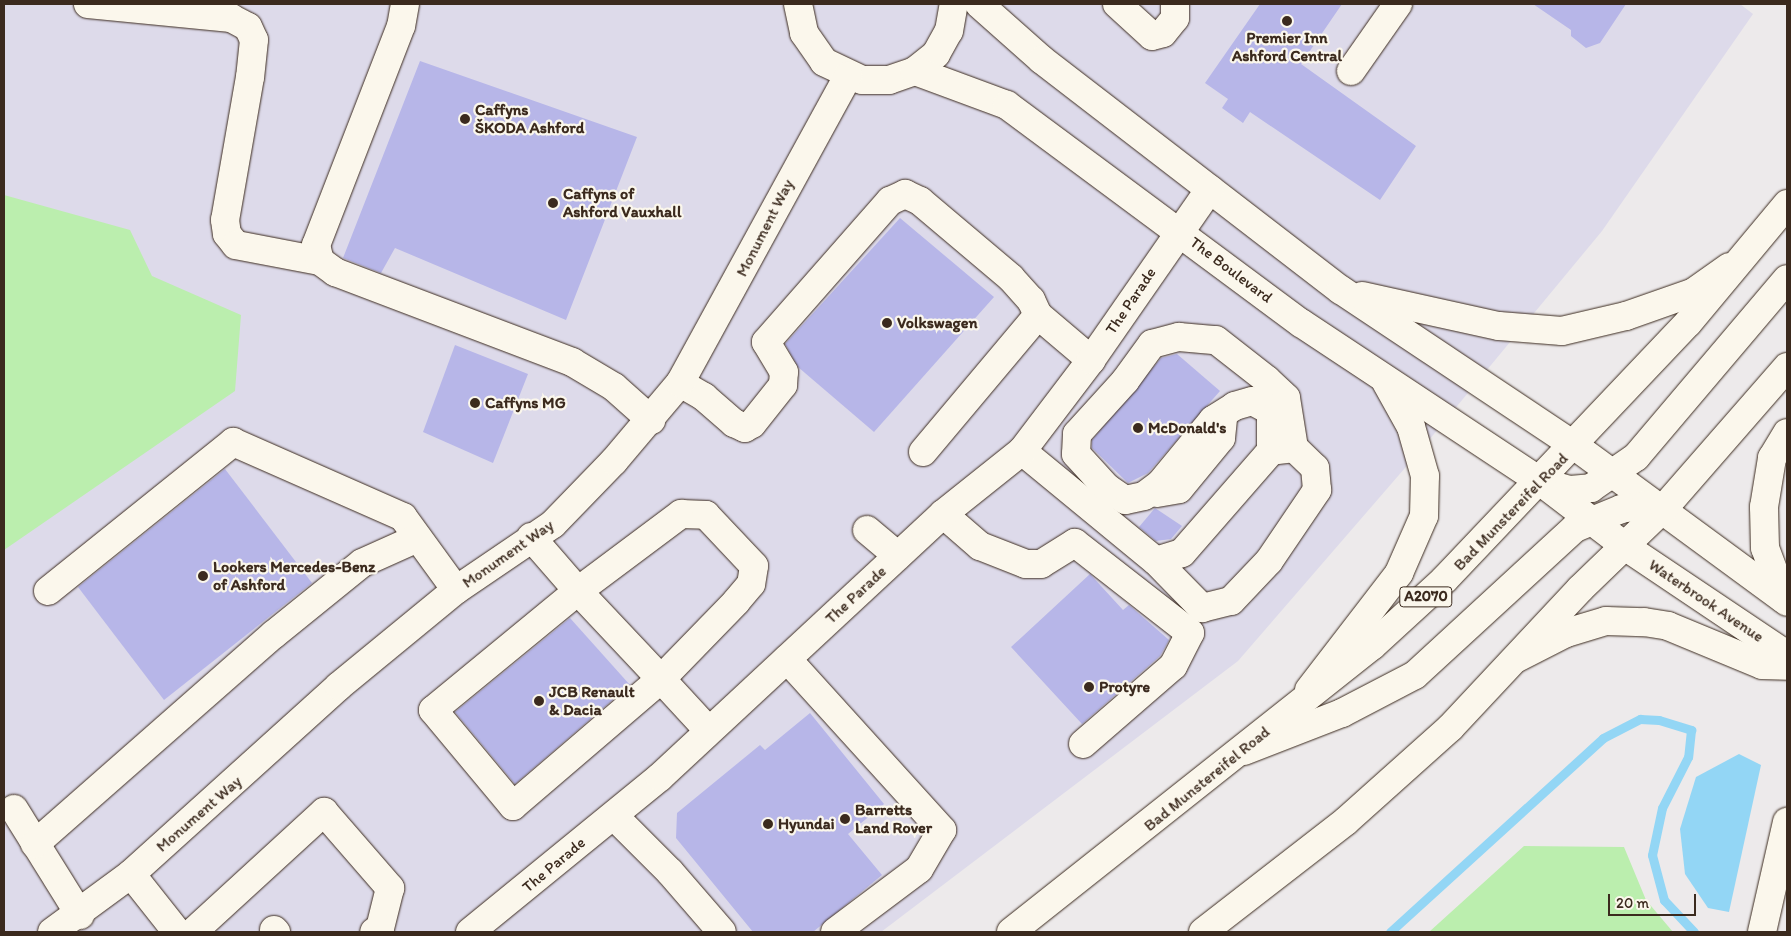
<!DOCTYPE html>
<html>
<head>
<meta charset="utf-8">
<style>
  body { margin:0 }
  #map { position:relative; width:1791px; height:936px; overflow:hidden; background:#edeaeb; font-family:Itim,sans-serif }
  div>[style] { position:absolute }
  .built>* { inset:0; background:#dddaea }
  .green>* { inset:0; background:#bbeeae }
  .water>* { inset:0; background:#93d6f5 }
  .stream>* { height:9px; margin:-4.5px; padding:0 4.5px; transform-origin:4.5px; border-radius:4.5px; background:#93d6f5 }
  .building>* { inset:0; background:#b7b6e8 }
  .roads { filter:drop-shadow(0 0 1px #3b2a1e) drop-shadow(0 0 1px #3b2a1e) }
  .minor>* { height:28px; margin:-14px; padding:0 14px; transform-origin:14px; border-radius:14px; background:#fbf7ec }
  .highway>* { height:28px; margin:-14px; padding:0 14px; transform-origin:14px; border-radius:14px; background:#fbf7ec }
  .dots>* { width:14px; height:14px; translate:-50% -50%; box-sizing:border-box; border:2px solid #fbf7ec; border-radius:50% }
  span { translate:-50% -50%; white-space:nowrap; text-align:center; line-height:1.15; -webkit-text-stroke:4.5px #fbf7ec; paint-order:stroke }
  .shield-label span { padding:1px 4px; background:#fbf7ec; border:1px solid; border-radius:4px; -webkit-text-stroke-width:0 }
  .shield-label { font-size:15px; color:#3b2a1e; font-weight:700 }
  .poi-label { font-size:16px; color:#3b2a1e; font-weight:700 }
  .left { translate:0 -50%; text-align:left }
  .street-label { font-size:16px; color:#3b2a1e }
  .frame { position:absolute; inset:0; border:5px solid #3b2a1e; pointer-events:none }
  .scale { position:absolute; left:1608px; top:894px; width:88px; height:22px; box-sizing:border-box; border:2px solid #3b2a1e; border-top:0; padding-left:6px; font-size:15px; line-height:18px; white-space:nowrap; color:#3b2a1e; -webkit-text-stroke:4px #fbf7ec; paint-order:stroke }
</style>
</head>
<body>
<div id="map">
  <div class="built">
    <i style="clip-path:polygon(4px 4px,1740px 4px,1753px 14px,1602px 231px,1424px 446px,1238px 661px,881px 932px,4px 932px)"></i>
  </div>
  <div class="green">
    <i style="clip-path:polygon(4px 195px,130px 230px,152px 276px,241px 315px,235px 391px,4px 550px)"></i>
    <i style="clip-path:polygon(1524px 846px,1624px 847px,1646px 900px,1673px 932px,1429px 932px)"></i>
  </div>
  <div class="water">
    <i style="clip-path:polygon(1739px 754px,1761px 765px,1729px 912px,1708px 908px,1685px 874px,1680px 829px,1696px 777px)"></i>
  </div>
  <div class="stream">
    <i style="left:1390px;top:932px;width:288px;rotate:-42.3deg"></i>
    <i style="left:1603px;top:738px;width:42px;rotate:-27.2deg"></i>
    <i style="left:1640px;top:719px;width:19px;rotate:3deg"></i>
    <i style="left:1659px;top:720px;width:34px;rotate:17deg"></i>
    <i style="left:1691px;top:730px;width:27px;rotate:96deg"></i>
    <i style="left:1688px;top:757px;width:57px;rotate:117deg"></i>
    <i style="left:1662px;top:808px;width:48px;rotate:102deg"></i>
    <i style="left:1652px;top:855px;width:47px;rotate:75.1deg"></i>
    <i style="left:1664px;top:900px;width:44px;rotate:46.8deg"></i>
  </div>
  <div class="building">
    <i style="clip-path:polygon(1260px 4px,1342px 4px,1301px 64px,1416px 146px,1380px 200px,1250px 112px,1243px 123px,1222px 108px,1228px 99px,1205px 83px)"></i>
    <i style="clip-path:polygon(1533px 4px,1626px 4px,1600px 43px,1586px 48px,1571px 36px,1571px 30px)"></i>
    <i style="clip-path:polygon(420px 61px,637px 137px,566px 320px,395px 248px,381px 273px,343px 258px)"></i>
    <i style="clip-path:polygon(900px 218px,994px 297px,874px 432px,798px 367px,785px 344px)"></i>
    <i style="clip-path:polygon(455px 345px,528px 374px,493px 463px,423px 432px)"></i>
    <i style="clip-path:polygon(1177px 354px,1220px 391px,1148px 473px,1128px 483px,1092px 448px,1092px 440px,1161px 358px)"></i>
    <i style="clip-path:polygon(225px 469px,312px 583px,164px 700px,78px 587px)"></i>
    <i style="clip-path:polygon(1155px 508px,1182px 526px,1171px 539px,1156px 541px,1139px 527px)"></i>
    <i style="clip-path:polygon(1090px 574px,1123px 610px,1129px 605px,1169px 640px,1160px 656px,1082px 724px,1011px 647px)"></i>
    <i style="clip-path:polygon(570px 618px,630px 685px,515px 784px,455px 712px)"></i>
    <i style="clip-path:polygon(810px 713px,884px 804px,848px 834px,882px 875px,813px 932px,753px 932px,676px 838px,677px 813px,760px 745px,765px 750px)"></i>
  </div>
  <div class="roads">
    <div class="minor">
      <i style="left:88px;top:4px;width:144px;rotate:5.6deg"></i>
      <i style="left:231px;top:18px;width:19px;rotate:28deg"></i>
      <i style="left:248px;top:27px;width:14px;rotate:65deg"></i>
      <i style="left:254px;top:40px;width:37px;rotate:96deg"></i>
      <i style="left:250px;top:77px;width:145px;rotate:99.9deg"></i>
      <i style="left:225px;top:220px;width:14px;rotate:82deg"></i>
      <i style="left:227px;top:234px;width:14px;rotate:51deg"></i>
      <i style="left:236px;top:245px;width:86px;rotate:10.8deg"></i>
      <i style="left:405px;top:4px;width:22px;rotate:100deg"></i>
      <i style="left:401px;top:26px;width:235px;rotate:111.2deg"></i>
      <i style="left:316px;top:245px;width:16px;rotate:76deg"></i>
      <i style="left:320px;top:261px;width:19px;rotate:36deg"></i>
      <i style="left:335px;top:272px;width:254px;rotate:20.8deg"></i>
      <i style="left:572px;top:362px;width:49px;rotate:30.8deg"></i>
      <i style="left:614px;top:387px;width:50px;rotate:41.7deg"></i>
      <i style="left:798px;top:4px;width:30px;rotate:78deg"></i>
      <i style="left:804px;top:33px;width:35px;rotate:55deg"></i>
      <i style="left:824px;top:62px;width:42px;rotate:25.3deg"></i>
      <i style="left:862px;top:80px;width:27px"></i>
      <i style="left:889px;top:80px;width:28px;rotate:-19deg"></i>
      <i style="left:915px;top:71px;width:27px;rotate:-39deg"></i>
      <i style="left:936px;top:54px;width:26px;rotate:-61deg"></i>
      <i style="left:949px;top:31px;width:27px;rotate:-80deg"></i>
      <i style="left:979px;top:4px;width:84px;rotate:41.6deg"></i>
      <i style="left:1042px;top:60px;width:377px;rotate:37.6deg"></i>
      <i style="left:1341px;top:290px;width:281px;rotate:33.7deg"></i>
      <i style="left:1575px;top:446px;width:263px;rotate:36.3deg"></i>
      <i style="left:1117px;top:4px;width:47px;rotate:42.4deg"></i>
      <i style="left:1152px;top:36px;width:11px;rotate:-15deg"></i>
      <i style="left:1163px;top:33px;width:19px;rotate:-51deg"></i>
      <i style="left:1175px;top:18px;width:14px;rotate:-90deg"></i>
      <i style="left:915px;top:71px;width:98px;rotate:20.3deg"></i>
      <i style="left:1007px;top:105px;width:366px;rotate:36.6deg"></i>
      <i style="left:1301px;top:323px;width:288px;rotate:33.5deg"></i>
      <i style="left:1541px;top:482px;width:107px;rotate:37.4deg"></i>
      <i style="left:1626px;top:547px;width:194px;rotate:33.9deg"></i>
      <i style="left:1351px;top:71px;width:82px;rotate:-55deg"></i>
      <i style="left:1362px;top:296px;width:140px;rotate:12.4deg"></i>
      <i style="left:1499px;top:326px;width:63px;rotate:4.5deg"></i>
      <i style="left:1562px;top:331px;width:66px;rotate:-13.2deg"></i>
      <i style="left:1626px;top:316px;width:72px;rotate:-19.4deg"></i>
      <i style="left:1694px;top:292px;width:43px;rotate:-35.5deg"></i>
      <i style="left:680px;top:383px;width:28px;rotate:30deg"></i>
      <i style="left:704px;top:397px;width:40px;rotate:41deg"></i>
      <i style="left:734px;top:423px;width:12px;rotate:24deg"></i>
      <i style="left:745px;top:428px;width:8px;rotate:-30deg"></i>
      <i style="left:752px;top:424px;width:50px;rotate:-51.5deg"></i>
      <i style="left:783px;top:385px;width:13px;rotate:-86deg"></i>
      <i style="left:784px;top:372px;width:35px;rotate:-121deg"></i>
      <i style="left:766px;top:342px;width:188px;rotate:-48.7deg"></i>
      <i style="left:890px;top:201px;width:17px;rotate:-25deg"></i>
      <i style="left:905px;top:194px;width:17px;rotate:25deg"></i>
      <i style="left:920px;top:201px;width:119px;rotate:40.2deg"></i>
      <i style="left:1011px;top:278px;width:30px;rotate:48deg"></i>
      <i style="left:1031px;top:300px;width:17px;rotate:65deg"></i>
      <i style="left:1038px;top:315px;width:70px;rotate:40.3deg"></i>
      <i style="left:1022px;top:451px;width:173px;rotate:39.4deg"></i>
      <i style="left:1156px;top:561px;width:66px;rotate:45.6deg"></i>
      <i style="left:1202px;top:608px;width:30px;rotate:-14deg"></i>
      <i style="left:1231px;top:601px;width:55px;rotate:-46.5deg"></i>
      <i style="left:1269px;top:561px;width:86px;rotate:-55.9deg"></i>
      <i style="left:1317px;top:490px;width:22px;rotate:-95deg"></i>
      <i style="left:1315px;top:468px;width:29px;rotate:-136deg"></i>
      <i style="left:1294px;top:448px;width:23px;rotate:173deg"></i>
      <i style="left:1271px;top:451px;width:135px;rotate:131.1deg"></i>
      <i style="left:1182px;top:553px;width:27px;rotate:163deg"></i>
      <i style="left:1271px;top:451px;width:40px;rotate:-90deg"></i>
      <i style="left:1271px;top:411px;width:21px;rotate:-152deg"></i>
      <i style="left:1252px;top:401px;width:18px;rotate:164deg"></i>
      <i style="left:1235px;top:406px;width:26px;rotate:148deg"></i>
      <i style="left:1213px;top:420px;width:83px;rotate:129.6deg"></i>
      <i style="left:1160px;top:484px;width:20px;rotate:143deg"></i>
      <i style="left:1144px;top:496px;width:19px;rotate:168deg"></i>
      <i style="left:1125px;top:500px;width:22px;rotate:-146deg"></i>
      <i style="left:1107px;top:488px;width:46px;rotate:-132.4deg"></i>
      <i style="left:1076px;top:454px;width:20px;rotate:-87deg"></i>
      <i style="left:1077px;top:434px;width:72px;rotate:-47.8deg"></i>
      <i style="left:1125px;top:381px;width:46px;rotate:-53.9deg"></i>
      <i style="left:1152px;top:344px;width:28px;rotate:-15deg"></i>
      <i style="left:1179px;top:337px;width:37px;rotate:5deg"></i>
      <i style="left:1216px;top:340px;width:65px;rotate:38.1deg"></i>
      <i style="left:1267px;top:380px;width:26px;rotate:43deg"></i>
      <i style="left:1286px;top:398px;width:51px;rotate:80.9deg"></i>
      <i style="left:923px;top:452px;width:179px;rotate:-50deg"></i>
      <i style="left:1545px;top:483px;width:26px;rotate:16deg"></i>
      <i style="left:1570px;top:490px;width:21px;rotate:-5deg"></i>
      <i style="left:1591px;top:488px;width:55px;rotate:-34.6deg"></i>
      <i style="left:1636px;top:457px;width:233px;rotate:-49.7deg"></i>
      <i style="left:1157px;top:493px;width:22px;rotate:-10deg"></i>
      <i style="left:1179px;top:489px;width:66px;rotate:-50.5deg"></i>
      <i style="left:1221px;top:438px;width:19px;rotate:-84deg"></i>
      <i style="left:943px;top:514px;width:49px;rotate:40.9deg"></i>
      <i style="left:980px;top:546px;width:49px;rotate:21.4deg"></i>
      <i style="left:1026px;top:564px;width:15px"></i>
      <i style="left:1041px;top:564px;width:40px;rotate:-32deg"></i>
      <i style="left:1075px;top:543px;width:146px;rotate:38deg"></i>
      <i style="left:1190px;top:633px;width:37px;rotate:117deg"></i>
      <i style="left:1173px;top:666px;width:119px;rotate:139.1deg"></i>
      <i style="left:867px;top:530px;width:40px;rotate:40deg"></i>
      <i style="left:531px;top:537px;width:72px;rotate:49deg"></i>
      <i style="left:578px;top:591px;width:129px;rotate:-36.8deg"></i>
      <i style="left:681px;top:514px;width:25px;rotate:2deg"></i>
      <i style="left:706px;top:515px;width:70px;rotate:46.7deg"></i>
      <i style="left:754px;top:566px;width:18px;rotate:99deg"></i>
      <i style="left:751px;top:584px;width:23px;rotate:130deg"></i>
      <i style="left:736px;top:602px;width:107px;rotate:134.2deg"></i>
      <i style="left:661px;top:679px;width:69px;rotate:47.3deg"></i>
      <i style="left:48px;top:591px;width:238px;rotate:-38.8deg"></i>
      <i style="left:233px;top:442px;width:186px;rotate:23.8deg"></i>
      <i style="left:403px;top:517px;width:90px;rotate:54deg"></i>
      <i style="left:578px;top:591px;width:121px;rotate:46.7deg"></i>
      <i style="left:661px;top:679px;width:195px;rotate:139.4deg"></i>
      <i style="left:513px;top:806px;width:125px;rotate:-129.8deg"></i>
      <i style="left:433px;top:710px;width:188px;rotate:-39.4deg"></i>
      <i style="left:1784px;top:599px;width:54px;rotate:-110.4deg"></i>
      <i style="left:1765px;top:548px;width:41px;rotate:-91.4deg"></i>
      <i style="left:1764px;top:507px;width:50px;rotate:-80.7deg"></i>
      <i style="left:1772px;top:458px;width:29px;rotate:-59deg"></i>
      <i style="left:1517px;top:658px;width:55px;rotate:-27deg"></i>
      <i style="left:1566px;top:633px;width:42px;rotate:-16.7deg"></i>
      <i style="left:1606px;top:621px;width:38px;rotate:2deg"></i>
      <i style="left:1644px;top:622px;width:24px;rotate:9deg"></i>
      <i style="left:1668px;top:626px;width:102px;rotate:22.5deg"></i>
      <i style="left:1762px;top:665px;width:25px;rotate:2deg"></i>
      <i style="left:787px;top:659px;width:231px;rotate:47.8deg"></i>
      <i style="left:942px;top:830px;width:45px;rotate:120.5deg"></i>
      <i style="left:919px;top:869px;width:105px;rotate:143.1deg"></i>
      <i style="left:1309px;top:690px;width:148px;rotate:-52.4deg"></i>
      <i style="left:1399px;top:573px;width:62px;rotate:-66.3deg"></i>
      <i style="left:1424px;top:516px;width:40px;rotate:-88.6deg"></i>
      <i style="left:1425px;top:476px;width:51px;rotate:-105.9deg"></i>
      <i style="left:1411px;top:427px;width:51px;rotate:-119.1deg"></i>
      <i style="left:1244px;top:751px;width:105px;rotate:-21.2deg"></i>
      <i style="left:1342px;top:713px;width:82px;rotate:-27.5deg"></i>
      <i style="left:1415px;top:675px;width:217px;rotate:-42.6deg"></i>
      <i style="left:1575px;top:528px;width:50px;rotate:-22.4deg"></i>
      <i style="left:1621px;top:509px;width:24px;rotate:-9deg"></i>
      <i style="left:1645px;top:505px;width:19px;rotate:9deg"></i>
      <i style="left:14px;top:809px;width:125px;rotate:58.1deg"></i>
      <i style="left:614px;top:816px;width:79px;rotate:45deg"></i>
      <i style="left:670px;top:872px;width:79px;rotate:49.1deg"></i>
      <i style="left:35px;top:844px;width:317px;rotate:-41.3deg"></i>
      <i style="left:273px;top:635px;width:114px;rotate:-39deg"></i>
      <i style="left:362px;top:563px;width:61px;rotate:-24.1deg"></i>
      <i style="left:131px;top:874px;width:74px;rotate:51.6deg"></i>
      <i style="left:274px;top:930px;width:3px;rotate:45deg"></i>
      <i style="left:52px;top:932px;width:98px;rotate:-36.3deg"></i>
      <i style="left:131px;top:874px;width:280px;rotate:-42.1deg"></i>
      <i style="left:339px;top:686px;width:151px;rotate:-39.4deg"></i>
      <i style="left:456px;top:590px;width:117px;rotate:-34.2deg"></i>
      <i style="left:553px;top:524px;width:88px;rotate:-45.9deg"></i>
      <i style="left:614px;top:461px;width:102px;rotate:-49.8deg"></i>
      <i style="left:680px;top:383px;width:350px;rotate:-61.3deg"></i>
      <i style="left:193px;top:932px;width:178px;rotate:-42.5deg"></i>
      <i style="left:324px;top:812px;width:101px;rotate:49deg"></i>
      <i style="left:390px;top:888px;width:41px;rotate:104deg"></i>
      <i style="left:380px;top:928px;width:7px;rotate:146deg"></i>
      <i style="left:470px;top:932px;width:245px;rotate:-39.2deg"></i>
      <i style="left:660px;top:777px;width:386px;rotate:-42.9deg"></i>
      <i style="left:943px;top:514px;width:101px;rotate:-38.6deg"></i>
      <i style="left:1022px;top:451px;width:114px;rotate:-52.8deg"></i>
      <i style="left:1091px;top:360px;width:208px;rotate:-55.2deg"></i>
      <i style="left:1762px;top:932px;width:113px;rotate:-77.2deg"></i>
    </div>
    <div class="highway">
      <i style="left:1011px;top:932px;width:461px;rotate:-38.4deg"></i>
      <i style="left:1372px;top:646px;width:98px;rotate:-42.5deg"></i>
      <i style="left:1444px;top:580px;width:354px;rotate:-46.5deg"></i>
      <i style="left:1688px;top:323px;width:155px;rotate:-50.2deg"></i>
      <i style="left:1203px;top:932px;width:181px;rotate:-37.8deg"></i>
      <i style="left:1346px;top:821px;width:140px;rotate:-41.8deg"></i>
      <i style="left:1450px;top:728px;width:190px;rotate:-46.9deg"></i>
      <i style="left:1580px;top:589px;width:117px;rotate:-44deg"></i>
      <i style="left:1664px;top:508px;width:187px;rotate:-48.9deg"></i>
    </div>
  </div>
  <div class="dots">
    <i style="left:1287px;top:21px;background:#3b2a1e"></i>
    <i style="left:465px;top:119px;background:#3b2a1e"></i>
    <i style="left:553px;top:203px;background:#3b2a1e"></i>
    <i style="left:887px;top:323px;background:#3b2a1e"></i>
    <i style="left:475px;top:403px;background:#3b2a1e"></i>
    <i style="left:1138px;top:428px;background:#3b2a1e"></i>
    <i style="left:203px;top:576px;background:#3b2a1e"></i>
    <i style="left:1089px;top:687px;background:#3b2a1e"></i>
    <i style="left:539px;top:701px;background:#3b2a1e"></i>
    <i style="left:845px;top:819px;background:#3b2a1e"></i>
    <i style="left:768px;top:824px;background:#3b2a1e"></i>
  </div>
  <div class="shield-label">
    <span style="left:1426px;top:597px">A2070</span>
  </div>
  <div class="poi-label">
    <span style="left:1287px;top:47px">Premier Inn<br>Ashford Central</span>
    <span class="left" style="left:475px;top:119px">Caffyns<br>ŠKODA Ashford</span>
    <span class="left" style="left:563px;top:203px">Caffyns of<br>Ashford Vauxhall</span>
    <span class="left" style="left:897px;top:323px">Volkswagen</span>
    <span class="left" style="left:485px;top:403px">Caffyns MG</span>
    <span class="left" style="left:1148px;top:428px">McDonald's</span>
    <span class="left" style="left:213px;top:576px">Lookers Mercedes-Benz<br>of Ashford</span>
    <span class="left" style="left:1099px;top:687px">Protyre</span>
    <span class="left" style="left:549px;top:701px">JCB Renault<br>&amp; Dacia</span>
    <span class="left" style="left:855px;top:819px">Barretts<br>Land Rover</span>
    <span class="left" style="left:778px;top:824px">Hyundai</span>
  </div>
  <div class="street-label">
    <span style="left:765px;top:228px;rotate:-63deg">Monument Way</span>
    <span style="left:1231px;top:270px;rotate:37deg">The Boulevard</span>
    <span style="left:1131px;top:301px;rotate:-56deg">The Parade</span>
    <span style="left:1511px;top:512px;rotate:-46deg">Bad Munstereifel Road</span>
    <span style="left:508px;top:554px;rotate:-35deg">Monument Way</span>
    <span style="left:856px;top:595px;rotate:-43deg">The Parade</span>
    <span style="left:1706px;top:601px;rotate:34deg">Waterbrook Avenue</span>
    <span style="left:1207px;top:779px;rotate:-39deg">Bad Munstereifel Road</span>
    <span style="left:199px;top:814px;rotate:-41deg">Monument Way</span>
    <span style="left:554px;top:865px;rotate:-40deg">The Parade</span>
  </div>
  <div class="frame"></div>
  <div class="scale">20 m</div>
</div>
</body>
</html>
